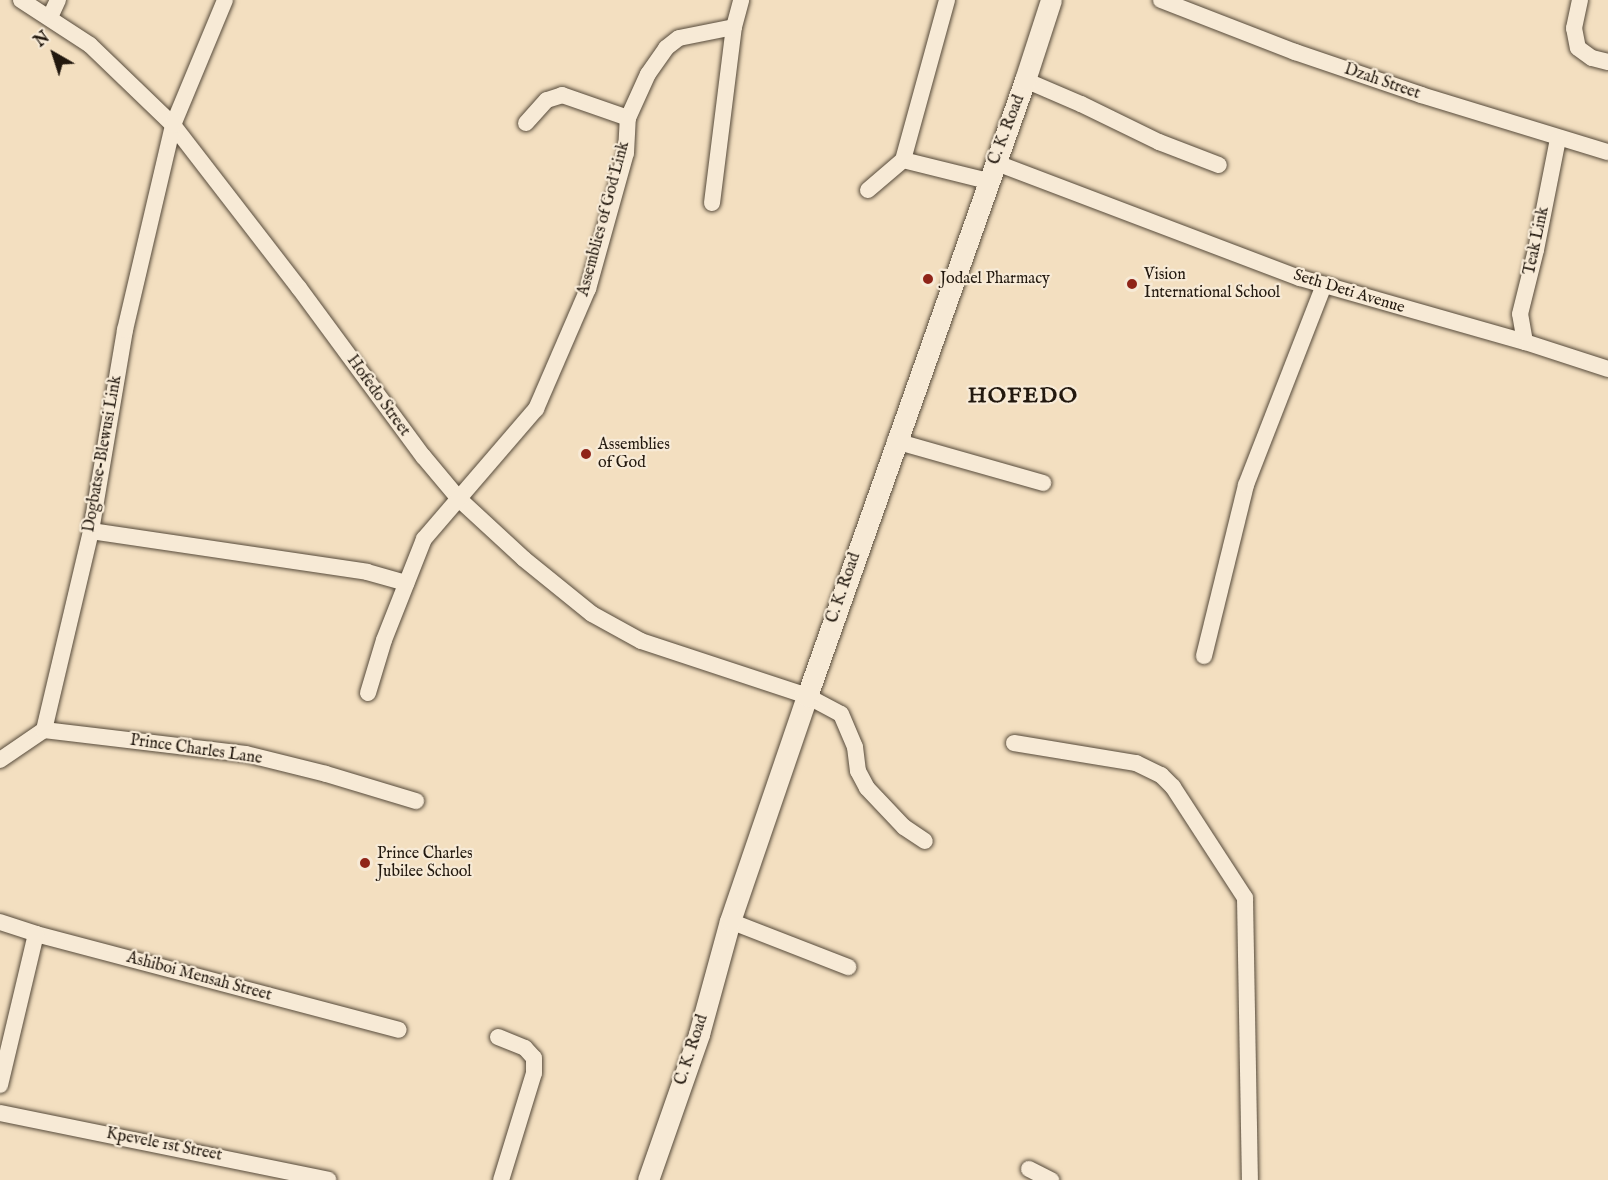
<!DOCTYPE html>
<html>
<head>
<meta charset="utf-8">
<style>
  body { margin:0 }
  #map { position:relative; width:1608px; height:1180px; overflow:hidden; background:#f3dfc0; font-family:"IM FELL English",serif }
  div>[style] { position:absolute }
  .roads { filter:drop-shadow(0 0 2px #564a3a) drop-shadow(0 0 2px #564a3a) }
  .minor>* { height:16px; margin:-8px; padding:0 8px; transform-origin:8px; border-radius:8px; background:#f7ead6 }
  .tertiary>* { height:21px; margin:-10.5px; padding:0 10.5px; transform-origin:10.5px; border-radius:10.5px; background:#f7ead6 }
  .dots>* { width:16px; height:16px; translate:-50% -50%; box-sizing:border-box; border:3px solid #f7ead6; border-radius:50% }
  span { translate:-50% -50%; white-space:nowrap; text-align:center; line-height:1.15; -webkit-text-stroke:4.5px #f7ead6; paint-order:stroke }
  .street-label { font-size:16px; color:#22180e }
  .poi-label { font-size:16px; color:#22180e }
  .left { translate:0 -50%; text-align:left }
  .district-label { font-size:22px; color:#22180e; font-weight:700; letter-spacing:1.5px }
  .north { position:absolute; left:24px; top:24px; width:60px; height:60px; -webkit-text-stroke:4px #f7ead6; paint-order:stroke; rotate:321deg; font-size:16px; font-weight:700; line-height:24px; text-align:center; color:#22180e }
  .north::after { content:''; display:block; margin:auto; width:21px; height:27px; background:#22180e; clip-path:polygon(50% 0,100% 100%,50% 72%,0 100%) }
</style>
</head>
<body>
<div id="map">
  <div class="roads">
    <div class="minor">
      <i style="left:21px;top:0;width:82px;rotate:33.1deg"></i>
      <i style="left:90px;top:45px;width:115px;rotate:43.9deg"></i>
      <i style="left:173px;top:125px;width:206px;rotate:52.3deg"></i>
      <i style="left:299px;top:288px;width:209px;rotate:53.6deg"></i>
      <i style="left:423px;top:456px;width:56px;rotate:50.1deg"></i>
      <i style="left:459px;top:499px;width:88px;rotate:42.7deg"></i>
      <i style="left:524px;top:559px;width:87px;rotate:39deg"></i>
      <i style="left:592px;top:614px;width:56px;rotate:28.9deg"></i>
      <i style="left:641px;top:641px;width:175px;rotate:18.3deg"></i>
      <i style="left:807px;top:696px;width:38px;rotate:28deg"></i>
      <i style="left:841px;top:714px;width:36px;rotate:67deg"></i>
      <i style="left:855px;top:747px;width:24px;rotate:83deg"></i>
      <i style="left:858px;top:771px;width:19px;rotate:62deg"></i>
      <i style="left:867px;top:788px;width:54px;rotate:46.5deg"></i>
      <i style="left:904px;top:827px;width:25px;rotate:34deg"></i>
      <i style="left:1161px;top:0;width:144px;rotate:21.2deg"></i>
      <i style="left:1295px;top:52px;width:133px;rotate:18.8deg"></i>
      <i style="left:1421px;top:95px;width:195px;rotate:17deg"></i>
      <i style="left:1580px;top:0;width:29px;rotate:102deg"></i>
      <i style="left:1574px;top:28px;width:20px;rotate:79deg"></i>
      <i style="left:1578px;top:48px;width:17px;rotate:36deg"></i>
      <i style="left:1592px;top:58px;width:16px;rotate:14deg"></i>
      <i style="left:50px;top:17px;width:19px;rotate:-65deg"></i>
      <i style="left:1025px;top:80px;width:61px;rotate:23.2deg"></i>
      <i style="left:1081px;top:104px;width:87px;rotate:26deg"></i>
      <i style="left:1159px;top:142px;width:64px;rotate:21deg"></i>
      <i style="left:526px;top:123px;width:31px;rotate:-48deg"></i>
      <i style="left:547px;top:100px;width:16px;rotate:-18deg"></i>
      <i style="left:562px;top:95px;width:70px;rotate:19.2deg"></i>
      <i style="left:628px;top:118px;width:48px;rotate:-65.6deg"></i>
      <i style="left:648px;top:74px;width:32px;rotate:-55deg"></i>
      <i style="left:666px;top:48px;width:16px;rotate:-38deg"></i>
      <i style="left:679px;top:38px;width:56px;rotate:-11.3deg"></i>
      <i style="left:903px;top:160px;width:166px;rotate:-74.6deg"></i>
      <i style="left:994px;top:162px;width:327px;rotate:20.8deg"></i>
      <i style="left:1300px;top:278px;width:234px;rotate:15.9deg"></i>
      <i style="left:1525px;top:342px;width:87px;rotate:18deg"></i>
      <i style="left:868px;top:190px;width:46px;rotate:-40.6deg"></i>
      <i style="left:903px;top:160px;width:88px;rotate:13.9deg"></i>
      <i style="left:712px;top:203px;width:177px;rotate:-82.9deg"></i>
      <i style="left:734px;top:27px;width:28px;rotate:-75deg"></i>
      <i style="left:1525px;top:342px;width:28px;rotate:-100deg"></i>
      <i style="left:1520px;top:314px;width:66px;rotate:-76deg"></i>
      <i style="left:1536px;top:250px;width:113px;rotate:-78.8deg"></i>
      <i style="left:895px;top:441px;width:154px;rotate:15.8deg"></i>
      <i style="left:91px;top:531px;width:279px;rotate:8.4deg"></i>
      <i style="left:367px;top:572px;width:41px;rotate:15.8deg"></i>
      <i style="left:1204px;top:656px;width:176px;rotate:-76.2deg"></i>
      <i style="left:1246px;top:485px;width:215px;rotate:-68.7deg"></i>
      <i style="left:368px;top:693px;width:55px;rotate:-73.2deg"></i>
      <i style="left:384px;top:640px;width:109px;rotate:-68.4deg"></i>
      <i style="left:424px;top:539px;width:172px;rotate:-49.3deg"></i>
      <i style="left:536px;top:409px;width:131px;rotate:-66.6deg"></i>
      <i style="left:588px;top:289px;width:141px;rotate:-74.4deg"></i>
      <i style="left:626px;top:153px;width:35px;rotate:-87deg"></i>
      <i style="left:44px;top:730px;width:203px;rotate:6.8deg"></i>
      <i style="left:246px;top:754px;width:82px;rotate:14deg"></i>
      <i style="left:326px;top:774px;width:94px;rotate:16.7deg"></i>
      <i style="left:1014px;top:743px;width:124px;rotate:9.3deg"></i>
      <i style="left:1136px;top:763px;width:28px;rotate:26deg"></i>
      <i style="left:1161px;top:775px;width:17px;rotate:45deg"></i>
      <i style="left:1173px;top:787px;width:132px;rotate:57deg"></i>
      <i style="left:1245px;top:898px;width:282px;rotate:89deg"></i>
      <i style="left:0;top:760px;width:53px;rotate:-34.3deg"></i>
      <i style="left:44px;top:730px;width:204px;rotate:-76.7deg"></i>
      <i style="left:91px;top:531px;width:204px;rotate:-80.4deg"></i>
      <i style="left:125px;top:330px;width:211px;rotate:-76.8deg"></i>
      <i style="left:173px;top:125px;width:135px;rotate:-67.4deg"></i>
      <i style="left:730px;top:921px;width:127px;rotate:21.3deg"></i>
      <i style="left:0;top:922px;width:38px;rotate:18deg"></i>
      <i style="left:36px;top:934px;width:375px;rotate:14.8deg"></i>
      <i style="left:498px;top:1037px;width:29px;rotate:22deg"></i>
      <i style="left:525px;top:1048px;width:13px;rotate:48deg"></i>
      <i style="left:534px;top:1058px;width:15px;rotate:90deg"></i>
      <i style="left:534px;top:1073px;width:112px;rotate:107.1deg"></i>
      <i style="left:0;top:1085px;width:155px;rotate:-76.6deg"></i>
      <i style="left:0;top:1113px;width:335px;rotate:11.5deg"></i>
      <i style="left:1029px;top:1169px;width:25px;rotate:27deg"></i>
    </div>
    <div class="tertiary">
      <i style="left:648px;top:1180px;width:155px;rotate:-70.7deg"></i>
      <i style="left:699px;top:1034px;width:117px;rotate:-74.7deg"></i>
      <i style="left:730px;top:921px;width:238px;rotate:-71.1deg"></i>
      <i style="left:807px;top:696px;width:653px;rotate:-70.51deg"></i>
      <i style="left:1025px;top:80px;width:84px;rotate:-72deg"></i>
    </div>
  </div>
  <div class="dots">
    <i style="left:928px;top:279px;background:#8f2418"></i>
    <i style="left:1132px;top:284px;background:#8f2418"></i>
    <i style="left:586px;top:454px;background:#8f2418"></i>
    <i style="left:365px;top:863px;background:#8f2418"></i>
  </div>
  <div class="street-label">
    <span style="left:1382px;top:82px;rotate:19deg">Dzah Street</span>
    <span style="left:1007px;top:130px;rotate:-69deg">C. K. Road</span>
    <span style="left:604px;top:219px;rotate:-75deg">Assemblies of God Link</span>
    <span style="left:1537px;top:241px;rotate:-78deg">Teak Link</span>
    <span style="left:1349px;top:292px;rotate:17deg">Seth Deti Avenue</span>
    <span style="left:378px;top:396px;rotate:54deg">Hofedo Street</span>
    <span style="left:103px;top:454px;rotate:-80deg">Dogbatse-Blewusi Link</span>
    <span style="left:844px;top:588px;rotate:-71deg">C. K. Road</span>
    <span style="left:196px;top:750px;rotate:8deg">Prince Charles Lane</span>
    <span style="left:199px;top:977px;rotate:15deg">Ashiboi Mensah Street</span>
    <span style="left:692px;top:1050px;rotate:-72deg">C. K. Road</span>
    <span style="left:164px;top:1145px;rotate:11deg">Kpevele 1st Street</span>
  </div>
  <div class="poi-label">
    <span class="left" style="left:1144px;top:284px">Vision<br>International School</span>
    <span class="left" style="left:940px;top:279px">Jodael Pharmacy</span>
    <span class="left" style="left:598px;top:454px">Assemblies<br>of God</span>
    <span class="left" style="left:377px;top:863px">Prince Charles<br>Jubilee School</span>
  </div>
  <div class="district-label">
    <span style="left:1023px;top:397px">HOFEDO</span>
  </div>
  <div class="north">N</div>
</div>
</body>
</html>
